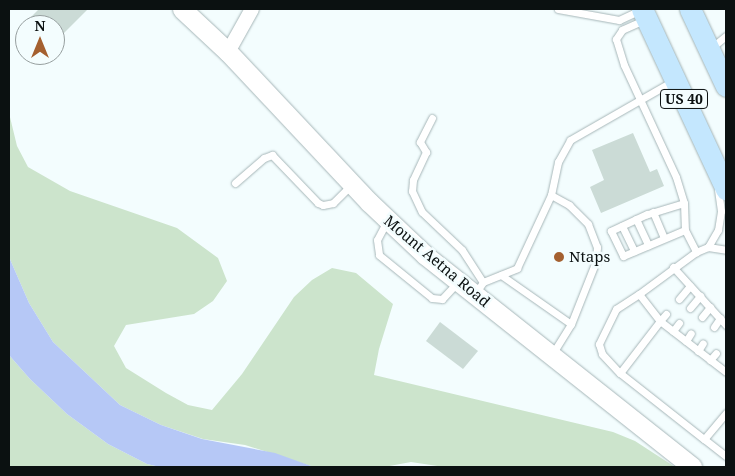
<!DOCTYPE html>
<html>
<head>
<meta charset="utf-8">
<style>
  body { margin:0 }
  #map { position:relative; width:735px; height:476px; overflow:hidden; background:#f3fdfe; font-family:"Noto Serif",serif }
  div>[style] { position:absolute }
  .green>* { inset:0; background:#cce4cc }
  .water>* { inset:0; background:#b6c8f6 }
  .building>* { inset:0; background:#cbdbd6 }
  .roads { filter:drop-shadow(0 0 1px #a6b6b8) drop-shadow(0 0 1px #a6b6b8) }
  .lane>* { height:7px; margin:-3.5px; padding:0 3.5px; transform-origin:3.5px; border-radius:3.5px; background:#fff }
  .street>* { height:14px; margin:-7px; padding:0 7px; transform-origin:7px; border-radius:7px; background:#fff }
  .secondary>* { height:19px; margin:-9.5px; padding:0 9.5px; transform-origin:9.5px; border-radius:9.5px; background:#fff }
  .primary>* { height:21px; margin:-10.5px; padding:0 10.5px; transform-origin:10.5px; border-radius:10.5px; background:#c4e7fe }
  .dots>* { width:14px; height:14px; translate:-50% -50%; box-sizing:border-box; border:2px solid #f3fdfe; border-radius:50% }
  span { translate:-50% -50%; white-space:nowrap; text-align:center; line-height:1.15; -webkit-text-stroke:5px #f3fdfe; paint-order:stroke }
  .shield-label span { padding:1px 4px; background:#f3fdfe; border:1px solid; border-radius:4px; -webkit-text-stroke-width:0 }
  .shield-label { font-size:14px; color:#0b1111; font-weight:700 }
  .poi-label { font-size:15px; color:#0b1111 }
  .left { translate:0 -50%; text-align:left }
  .street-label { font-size:15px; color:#0b1111 }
  .frame { position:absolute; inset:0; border:10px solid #0b1111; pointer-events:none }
  .north { position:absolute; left:15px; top:15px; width:50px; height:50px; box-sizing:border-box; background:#f3fdfe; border:1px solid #969f9f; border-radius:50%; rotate:0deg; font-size:14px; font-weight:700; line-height:20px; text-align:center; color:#0b1111 }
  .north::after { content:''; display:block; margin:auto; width:18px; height:22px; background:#a46030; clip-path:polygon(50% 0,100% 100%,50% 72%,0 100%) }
</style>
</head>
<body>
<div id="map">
  <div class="green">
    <i style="clip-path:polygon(9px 113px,17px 146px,28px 167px,70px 191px,177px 228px,218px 258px,227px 281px,213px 301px,194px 314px,126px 325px,114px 346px,126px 368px,166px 393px,188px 405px,212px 410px,242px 374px,294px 297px,312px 280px,332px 268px,356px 273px,393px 304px,379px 349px,374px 375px,613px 432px,635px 441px,675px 467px,444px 467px,411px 462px,384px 467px,314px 467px,245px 445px,203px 439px,161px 425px,120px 405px,53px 342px,29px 303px,9px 257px)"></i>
    <i style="clip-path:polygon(9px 355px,30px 379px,67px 414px,108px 444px,147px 464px,160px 467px,9px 467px)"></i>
  </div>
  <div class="water">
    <i style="clip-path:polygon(9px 257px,29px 303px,53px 342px,120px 405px,161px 425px,202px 439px,275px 453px,314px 467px,160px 467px,147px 464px,108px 444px,67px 414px,30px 379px,9px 355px)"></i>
  </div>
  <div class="building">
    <i style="clip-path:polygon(39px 9px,88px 9px,55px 42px,55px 25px,23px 25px)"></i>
    <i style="clip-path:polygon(633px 133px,650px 172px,657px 169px,664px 186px,601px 213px,590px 187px,604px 180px,592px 150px)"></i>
    <i style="clip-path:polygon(440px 322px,478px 351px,463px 369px,426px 341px)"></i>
  </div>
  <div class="roads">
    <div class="lane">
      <i style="left:558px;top:9px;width:62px;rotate:10.2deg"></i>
      <i style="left:619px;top:20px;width:23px;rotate:-25deg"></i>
      <i style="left:644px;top:20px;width:24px;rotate:156deg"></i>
      <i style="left:622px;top:30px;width:11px;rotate:124deg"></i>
      <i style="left:616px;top:39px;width:27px;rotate:73deg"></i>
      <i style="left:624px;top:65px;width:123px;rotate:65.1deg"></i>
      <i style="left:676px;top:177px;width:27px;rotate:73deg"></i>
      <i style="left:684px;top:203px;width:27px;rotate:88deg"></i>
      <i style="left:685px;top:230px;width:25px;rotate:63deg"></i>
      <i style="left:711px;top:48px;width:19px;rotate:-39deg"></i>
      <i style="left:432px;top:118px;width:27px;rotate:117deg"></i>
      <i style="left:420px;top:142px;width:12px;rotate:59deg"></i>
      <i style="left:426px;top:152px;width:31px;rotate:115deg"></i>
      <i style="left:413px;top:180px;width:11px;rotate:95deg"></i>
      <i style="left:412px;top:191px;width:23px;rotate:65deg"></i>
      <i style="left:422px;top:212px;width:55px;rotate:43.5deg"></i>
      <i style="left:462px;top:250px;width:38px;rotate:57deg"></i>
      <i style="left:235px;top:183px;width:38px;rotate:-41deg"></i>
      <i style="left:264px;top:158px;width:9px;rotate:-21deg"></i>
      <i style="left:272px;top:155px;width:66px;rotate:46.2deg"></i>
      <i style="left:318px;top:203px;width:5px;rotate:22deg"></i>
      <i style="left:323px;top:205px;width:10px;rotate:-11deg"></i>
      <i style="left:333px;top:203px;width:27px;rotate:-45deg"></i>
      <i style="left:551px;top:195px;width:21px;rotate:29deg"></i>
      <i style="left:569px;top:205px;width:27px;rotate:45deg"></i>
      <i style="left:588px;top:224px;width:25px;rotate:69deg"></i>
      <i style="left:597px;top:247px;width:14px;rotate:94deg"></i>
      <i style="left:596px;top:261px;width:68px;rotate:111.6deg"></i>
      <i style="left:684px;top:203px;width:39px;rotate:163deg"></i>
      <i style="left:647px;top:214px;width:40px;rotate:155deg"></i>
      <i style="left:611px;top:231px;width:28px;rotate:64deg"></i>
      <i style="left:623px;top:256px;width:67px;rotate:-22.8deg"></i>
      <i style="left:653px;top:212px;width:28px;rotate:67deg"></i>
      <i style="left:636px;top:219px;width:29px;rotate:65deg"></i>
      <i style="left:387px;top:221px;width:21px;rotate:118deg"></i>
      <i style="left:377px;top:240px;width:15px;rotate:82deg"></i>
      <i style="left:379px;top:255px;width:68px;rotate:39.1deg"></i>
      <i style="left:432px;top:298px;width:10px;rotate:6deg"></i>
      <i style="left:442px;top:299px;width:23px;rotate:-47deg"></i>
      <i style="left:622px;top:226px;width:28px;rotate:64deg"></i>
      <i style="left:708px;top:247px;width:20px;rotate:-60deg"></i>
      <i style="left:718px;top:230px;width:19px;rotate:-81deg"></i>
      <i style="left:721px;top:211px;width:22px;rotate:-98deg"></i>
      <i style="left:673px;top:267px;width:79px;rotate:47.6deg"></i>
      <i style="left:501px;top:275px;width:85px;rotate:35deg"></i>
      <i style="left:571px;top:324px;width:36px;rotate:122deg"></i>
      <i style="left:475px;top:294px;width:14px;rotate:-56deg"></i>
      <i style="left:483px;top:282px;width:37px;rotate:-22deg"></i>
      <i style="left:517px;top:268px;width:81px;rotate:-65deg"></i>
      <i style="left:551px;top:195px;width:34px;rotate:-78deg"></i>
      <i style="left:558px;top:162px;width:25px;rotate:-61deg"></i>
      <i style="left:570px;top:140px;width:119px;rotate:-29.8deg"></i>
      <i style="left:639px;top:294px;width:27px;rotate:147deg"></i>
      <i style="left:616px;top:309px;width:39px;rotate:116deg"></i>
      <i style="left:599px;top:344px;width:10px;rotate:73deg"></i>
      <i style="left:602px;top:354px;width:26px;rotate:47deg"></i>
      <i style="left:620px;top:373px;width:107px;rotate:38.2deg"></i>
      <i style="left:679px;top:299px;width:17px;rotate:-50deg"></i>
      <i style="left:690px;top:308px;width:16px;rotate:-50deg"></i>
      <i style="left:666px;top:314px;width:9px;rotate:131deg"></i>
      <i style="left:660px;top:321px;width:34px;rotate:-128deg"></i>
      <i style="left:639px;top:294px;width:71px;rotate:-36.4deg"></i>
      <i style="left:696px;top:252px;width:13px;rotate:-23deg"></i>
      <i style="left:708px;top:247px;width:18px;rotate:9deg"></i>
      <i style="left:702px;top:317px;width:13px;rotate:-51deg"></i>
      <i style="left:714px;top:327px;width:11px;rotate:-56deg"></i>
      <i style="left:673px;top:331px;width:10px;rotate:-53deg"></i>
      <i style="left:686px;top:341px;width:9px;rotate:-58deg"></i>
      <i style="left:698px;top:351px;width:9px;rotate:-58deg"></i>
      <i style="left:710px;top:360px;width:9px;rotate:-49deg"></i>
      <i style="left:620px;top:373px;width:66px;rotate:-52.4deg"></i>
      <i style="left:660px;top:321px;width:83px;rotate:37.7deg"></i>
      <i style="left:726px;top:413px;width:34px;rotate:130deg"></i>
      <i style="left:704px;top:439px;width:28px;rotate:38deg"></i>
    </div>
    <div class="street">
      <i style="left:228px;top:52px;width:49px;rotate:-60.8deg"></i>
    </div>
    <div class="secondary">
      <i style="left:182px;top:9px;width:63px;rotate:43.1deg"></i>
      <i style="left:228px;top:52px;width:206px;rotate:46.8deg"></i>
      <i style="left:369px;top:202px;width:77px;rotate:43.4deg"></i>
      <i style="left:425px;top:255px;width:341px;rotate:38.4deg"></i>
    </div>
    <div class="primary">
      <i style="left:642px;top:9px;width:199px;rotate:65deg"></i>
      <i style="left:690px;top:9px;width:85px;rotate:64.9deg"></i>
    </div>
  </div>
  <div class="dots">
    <i style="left:559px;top:257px;background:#a46030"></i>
  </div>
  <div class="shield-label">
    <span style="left:684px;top:99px">US 40</span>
  </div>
  <div class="poi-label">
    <span class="left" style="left:569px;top:257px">Ntaps</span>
  </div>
  <div class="street-label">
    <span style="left:437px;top:261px;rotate:40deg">Mount Aetna Road</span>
  </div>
  <div class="frame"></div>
  <div class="north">N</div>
</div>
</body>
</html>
